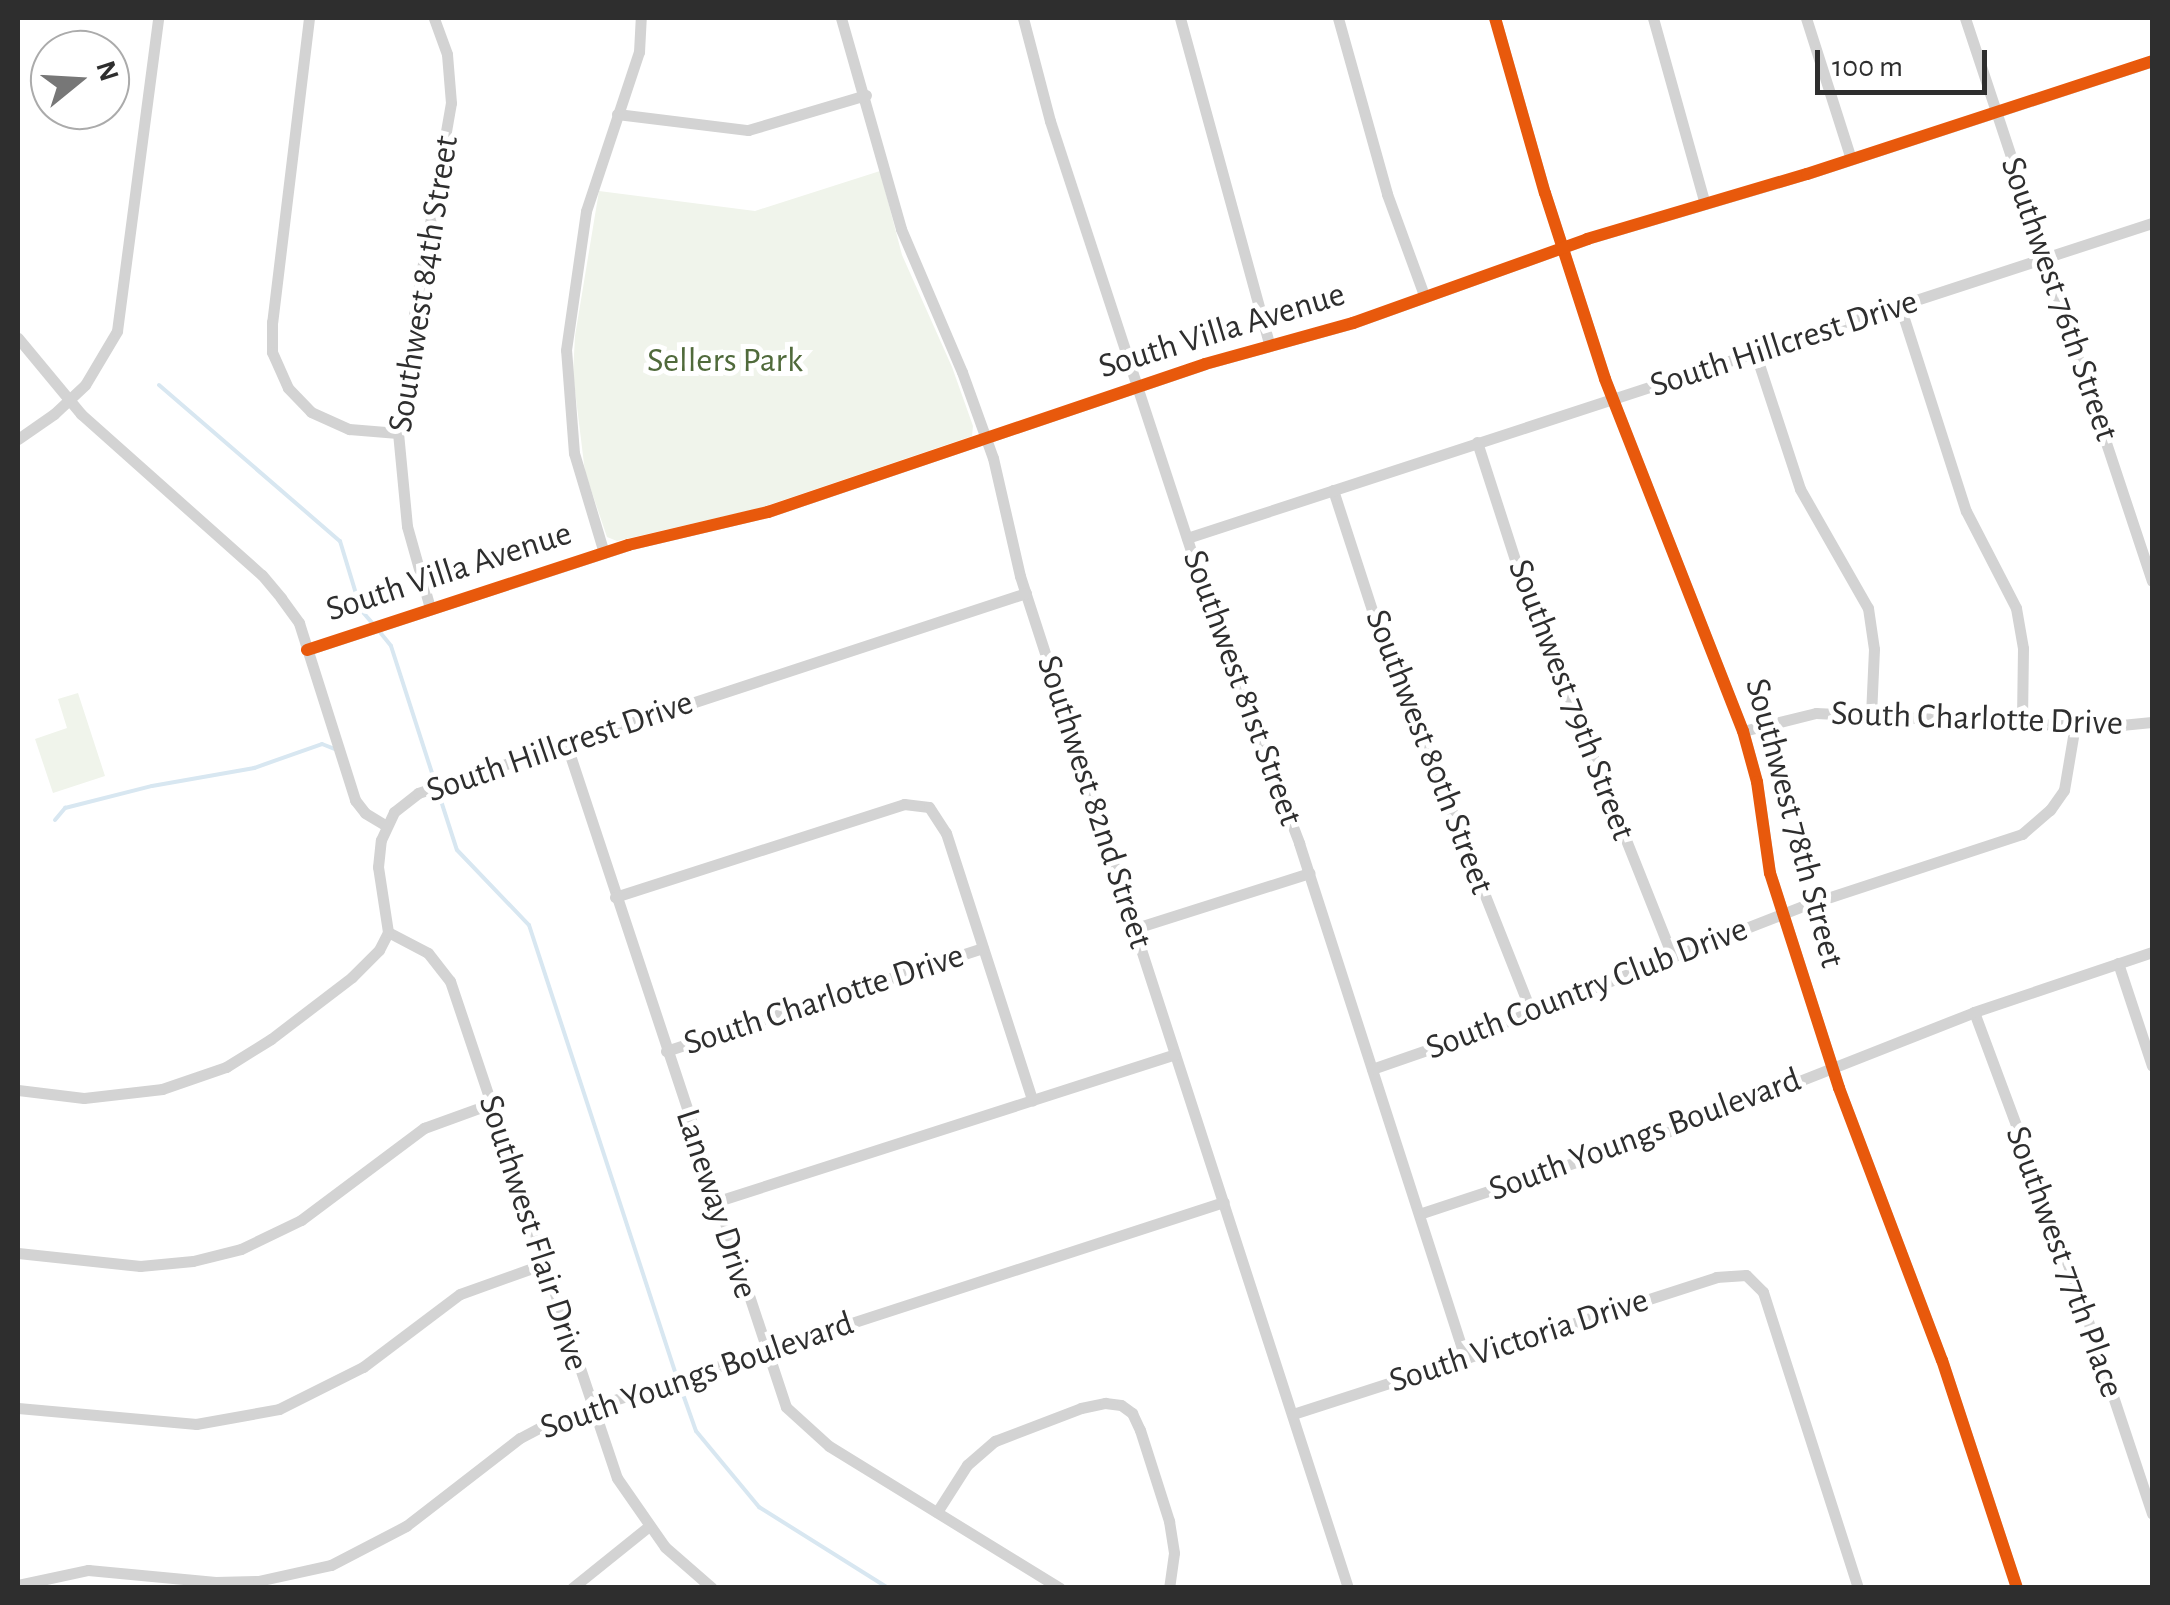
<!DOCTYPE html>
<html>
<head>
<meta charset="utf-8">
<style>
  body { margin:0 }
  #map { position:relative; width:2170px; height:1605px; overflow:hidden; background:#fff; font-family:"Alegreya Sans",sans-serif }
  div>[style] { position:absolute }
  .green>* { inset:0; background:#f0f4eb }
  .stream>* { height:4px; margin:-2px; padding:0 2px; transform-origin:2px; border-radius:2px; background:#d8e7f1 }
  .minor>* { height:11px; margin:-5.5px; padding:0 5.5px; transform-origin:5.5px; border-radius:5.5px; background:#d3d3d3 }
  .cycleway>* { height:12px; margin:-6px; padding:0 6px; transform-origin:6px; border-radius:6px; background:#e8590c }
  span { translate:-50% -50%; white-space:nowrap; text-align:center; line-height:1.15; -webkit-text-stroke:10px #fff; paint-order:stroke }
  .street-label { font-size:35px; color:#2e2e2e }
  .park-label { font-size:35px; color:#506a3b }
  .frame { position:absolute; inset:0; border:20px solid #2e2e2e; pointer-events:none }
  .north { position:absolute; left:30px; top:30px; width:100px; height:100px; box-sizing:border-box; background:#fff; border:2px solid #ababab; border-radius:50%; rotate:72deg; font-size:28px; font-weight:700; line-height:40px; text-align:center; color:#2e2e2e }
  .north::after { content:''; display:block; margin:auto; width:35px; height:45px; background:#777; clip-path:polygon(50% 0,100% 100%,50% 72%,0 100%) }
  .scale { position:absolute; left:1815px; top:50px; width:172px; height:45px; box-sizing:border-box; border:5px solid #2e2e2e; border-top:0; padding-left:12px; font-size:30px; line-height:35px; white-space:nowrap; color:#2e2e2e; -webkit-text-stroke:8px #fff; paint-order:stroke }
</style>
</head>
<body>
<div id="map">
  <div class="green">
    <i style="clip-path:polygon(880px 171px,902px 255px,952px 367px,973px 426px,972px 436px,760px 508px,617px 541px,607px 537px,585px 472px,573px 374px,575px 336px,599px 191px,755px 211px)"></i>
    <i style="clip-path:polygon(78px 693px,105px 776px,53px 793px,35px 739px,67px 728px,58px 699px)"></i>
  </div>
  <div class="stream">
    <i style="left:159px;top:385px;width:239px;rotate:40.8deg"></i>
    <i style="left:340px;top:541px;width:72px;rotate:73.1deg"></i>
    <i style="left:361px;top:610px;width:18px;rotate:49deg"></i>
    <i style="left:379px;top:631px;width:19px;rotate:51deg"></i>
    <i style="left:391px;top:646px;width:214px;rotate:72.1deg"></i>
    <i style="left:457px;top:850px;width:104px;rotate:46.2deg"></i>
    <i style="left:529px;top:925px;width:472px;rotate:71.9deg"></i>
    <i style="left:55px;top:820px;width:16px;rotate:-50deg"></i>
    <i style="left:65px;top:808px;width:90px;rotate:-14.2deg"></i>
    <i style="left:152px;top:786px;width:104px;rotate:-10deg"></i>
    <i style="left:254px;top:768px;width:72px;rotate:-19.4deg"></i>
    <i style="left:322px;top:744px;width:14px;rotate:21deg"></i>
    <i style="left:679px;top:1383px;width:51px;rotate:70.5deg"></i>
    <i style="left:696px;top:1431px;width:99px;rotate:50.3deg"></i>
    <i style="left:759px;top:1507px;width:152px;rotate:32.1deg"></i>
  </div>
  <div class="minor">
    <i style="left:309px;top:18px;width:306px;rotate:96.9deg"></i>
    <i style="left:272px;top:322px;width:30px;rotate:90deg"></i>
    <i style="left:272px;top:352px;width:39px;rotate:66deg"></i>
    <i style="left:288px;top:388px;width:33px;rotate:46deg"></i>
    <i style="left:311px;top:412px;width:42px;rotate:24.1deg"></i>
    <i style="left:349px;top:429px;width:49px;rotate:4.7deg"></i>
    <i style="left:841px;top:18px;width:219px;rotate:74.1deg"></i>
    <i style="left:901px;top:229px;width:155px;rotate:66.9deg"></i>
    <i style="left:962px;top:372px;width:91px;rotate:70.2deg"></i>
    <i style="left:993px;top:458px;width:121px;rotate:77.1deg"></i>
    <i style="left:1020px;top:576px;width:1064px;rotate:72.04deg"></i>
    <i style="left:1023px;top:18px;width:106px;rotate:75.3deg"></i>
    <i style="left:1050px;top:121px;width:526px;rotate:71.84deg"></i>
    <i style="left:1214px;top:621px;width:238px;rotate:69deg"></i>
    <i style="left:1299px;top:843px;width:541px;rotate:72.13deg"></i>
    <i style="left:1180px;top:18px;width:340px;rotate:74.7deg"></i>
    <i style="left:1338px;top:18px;width:183px;rotate:74.4deg"></i>
    <i style="left:1387px;top:194px;width:108px;rotate:69.9deg"></i>
    <i style="left:1495px;top:18px;width:182px;rotate:74.1deg"></i>
    <i style="left:1545px;top:193px;width:195px;rotate:72.1deg"></i>
    <i style="left:1605px;top:379px;width:378px;rotate:68.6deg"></i>
    <i style="left:1743px;top:731px;width:53px;rotate:74.6deg"></i>
    <i style="left:1757px;top:782px;width:92px;rotate:81.9deg"></i>
    <i style="left:1770px;top:873px;width:226px;rotate:72.2deg"></i>
    <i style="left:1839px;top:1088px;width:291px;rotate:69.3deg"></i>
    <i style="left:1942px;top:1360px;width:240px;rotate:71.8deg"></i>
    <i style="left:1653px;top:18px;width:193px;rotate:74.4deg"></i>
    <i style="left:1806px;top:18px;width:148px;rotate:72.3deg"></i>
    <i style="left:1965px;top:18px;width:593px;rotate:71.63deg"></i>
    <i style="left:617px;top:114px;width:132px;rotate:7deg"></i>
    <i style="left:748px;top:130px;width:123px;rotate:-16.5deg"></i>
    <i style="left:1900px;top:306px;width:215px;rotate:72.2deg"></i>
    <i style="left:1966px;top:511px;width:109px;rotate:62.7deg"></i>
    <i style="left:2016px;top:608px;width:41px;rotate:80.1deg"></i>
    <i style="left:2023px;top:648px;width:74px;rotate:90.8deg"></i>
    <i style="left:18px;top:338px;width:99px;rotate:50.3deg"></i>
    <i style="left:81px;top:414px;width:242px;rotate:41.7deg"></i>
    <i style="left:262px;top:575px;width:30px;rotate:50deg"></i>
    <i style="left:281px;top:598px;width:31px;rotate:54deg"></i>
    <i style="left:299px;top:623px;width:186px;rotate:72.4deg"></i>
    <i style="left:355px;top:800px;width:16px;rotate:52deg"></i>
    <i style="left:365px;top:813px;width:23px;rotate:31deg"></i>
    <i style="left:1755px;top:352px;width:144px;rotate:71.8deg"></i>
    <i style="left:1800px;top:489px;width:137px;rotate:60.3deg"></i>
    <i style="left:1868px;top:608px;width:41px;rotate:81.7deg"></i>
    <i style="left:1874px;top:649px;width:66px;rotate:92.6deg"></i>
    <i style="left:18px;top:439px;width:44px;rotate:-34.8deg"></i>
    <i style="left:54px;top:414px;width:42px;rotate:-43.1deg"></i>
    <i style="left:85px;top:385px;width:63px;rotate:-59.3deg"></i>
    <i style="left:117px;top:331px;width:316px;rotate:-82.5deg"></i>
    <i style="left:1477px;top:442px;width:130px;rotate:72.1deg"></i>
    <i style="left:1517px;top:566px;width:420px;rotate:68.3deg"></i>
    <i style="left:1333px;top:490px;width:126px;rotate:72deg"></i>
    <i style="left:1372px;top:610px;width:432px;rotate:68.4deg"></i>
    <i style="left:1187px;top:538px;width:1015px;rotate:-18.08deg"></i>
    <i style="left:604px;top:553px;width:104px;rotate:-106.7deg"></i>
    <i style="left:574px;top:453px;width:103px;rotate:-94.4deg"></i>
    <i style="left:566px;top:350px;width:140px;rotate:-81.8deg"></i>
    <i style="left:586px;top:211px;width:168px;rotate:-71.6deg"></i>
    <i style="left:639px;top:52px;width:34px;rotate:-87deg"></i>
    <i style="left:430px;top:608px;width:85px;rotate:-105.7deg"></i>
    <i style="left:407px;top:526px;width:93px;rotate:-95.5deg"></i>
    <i style="left:398px;top:433px;width:61px;rotate:-84.4deg"></i>
    <i style="left:404px;top:372px;width:273px;rotate:-80.1deg"></i>
    <i style="left:451px;top:103px;width:49px;rotate:-94.7deg"></i>
    <i style="left:447px;top:54px;width:38px;rotate:-110deg"></i>
    <i style="left:307px;top:650px;width:338px;rotate:-18.1deg"></i>
    <i style="left:628px;top:545px;width:144px;rotate:-13.3deg"></i>
    <i style="left:768px;top:512px;width:461px;rotate:-18.7deg"></i>
    <i style="left:1205px;top:364px;width:154px;rotate:-15.5deg"></i>
    <i style="left:1353px;top:323px;width:249px;rotate:-19.7deg"></i>
    <i style="left:1587px;top:239px;width:229px;rotate:-16.5deg"></i>
    <i style="left:1807px;top:174px;width:363px;rotate:-18.1deg"></i>
    <i style="left:1743px;top:731px;width:75px;rotate:-13.9deg"></i>
    <i style="left:1816px;top:713px;width:285px;rotate:2.8deg"></i>
    <i style="left:2101px;top:727px;width:51px;rotate:-5.6deg"></i>
    <i style="left:566px;top:743px;width:699px;rotate:71.67deg"></i>
    <i style="left:786px;top:1407px;width:58px;rotate:42.2deg"></i>
    <i style="left:829px;top:1446px;width:271px;rotate:31.6deg"></i>
    <i style="left:615px;top:897px;width:304px;rotate:-17.8deg"></i>
    <i style="left:904px;top:804px;width:25px;rotate:7deg"></i>
    <i style="left:929px;top:807px;width:31px;rotate:57deg"></i>
    <i style="left:946px;top:833px;width:281px;rotate:72.1deg"></i>
    <i style="left:1136px;top:928px;width:182px;rotate:-17.6deg"></i>
    <i style="left:388px;top:932px;width:45px;rotate:27.7deg"></i>
    <i style="left:428px;top:953px;width:36px;rotate:52deg"></i>
    <i style="left:450px;top:981px;width:524px;rotate:71.43deg"></i>
    <i style="left:617px;top:1478px;width:84px;rotate:55.2deg"></i>
    <i style="left:665px;top:1547px;width:62px;rotate:41.1deg"></i>
    <i style="left:2118px;top:963px;width:108px;rotate:71.7deg"></i>
    <i style="left:1974px;top:1012px;width:307px;rotate:69.6deg"></i>
    <i style="left:2081px;top:1300px;width:225px;rotate:71.6deg"></i>
    <i style="left:666px;top:1051px;width:333px;rotate:-18deg"></i>
    <i style="left:1372px;top:1069px;width:116px;rotate:-19.1deg"></i>
    <i style="left:1482px;top:1031px;width:344px;rotate:-21.3deg"></i>
    <i style="left:1803px;top:906px;width:231px;rotate:-18.2deg"></i>
    <i style="left:2022px;top:834px;width:37px;rotate:-41deg"></i>
    <i style="left:2050px;top:810px;width:24px;rotate:-55deg"></i>
    <i style="left:2064px;top:790px;width:66px;rotate:-80.4deg"></i>
    <i style="left:18px;top:1090px;width:66px;rotate:6.9deg"></i>
    <i style="left:84px;top:1098px;width:79px;rotate:-6.6deg"></i>
    <i style="left:162px;top:1089px;width:68px;rotate:-19deg"></i>
    <i style="left:226px;top:1067px;width:53px;rotate:-31.9deg"></i>
    <i style="left:271px;top:1039px;width:102px;rotate:-37.4deg"></i>
    <i style="left:352px;top:977px;width:38px;rotate:-45deg"></i>
    <i style="left:379px;top:950px;width:20px;rotate:-63deg"></i>
    <i style="left:388px;top:932px;width:66px;rotate:-98.7deg"></i>
    <i style="left:378px;top:867px;width:27px;rotate:-84deg"></i>
    <i style="left:381px;top:840px;width:31px;rotate:-65deg"></i>
    <i style="left:394px;top:812px;width:31px;rotate:-38deg"></i>
    <i style="left:418px;top:793px;width:640px;rotate:-18.21deg"></i>
    <i style="left:715px;top:1202px;width:483px;rotate:-17.8deg"></i>
    <i style="left:1419px;top:1214px;width:280px;rotate:-18.3deg"></i>
    <i style="left:1685px;top:1126px;width:311px;rotate:-21.5deg"></i>
    <i style="left:1974px;top:1012px;width:188px;rotate:-18.6deg"></i>
    <i style="left:18px;top:1253px;width:123px;rotate:6.1deg"></i>
    <i style="left:140px;top:1266px;width:53px;rotate:-5.4deg"></i>
    <i style="left:193px;top:1261px;width:49px;rotate:-14deg"></i>
    <i style="left:241px;top:1249px;width:67px;rotate:-25.8deg"></i>
    <i style="left:301px;top:1220px;width:154px;rotate:-36.8deg"></i>
    <i style="left:424px;top:1128px;width:70px;rotate:-20deg"></i>
    <i style="left:18px;top:1408px;width:179px;rotate:5.1deg"></i>
    <i style="left:196px;top:1424px;width:84px;rotate:-10.2deg"></i>
    <i style="left:279px;top:1409px;width:94px;rotate:-26.6deg"></i>
    <i style="left:363px;top:1367px;width:121px;rotate:-37deg"></i>
    <i style="left:460px;top:1294px;width:89px;rotate:-19.7deg"></i>
    <i style="left:1293px;top:1414px;width:445px;rotate:-17.9deg"></i>
    <i style="left:1716px;top:1277px;width:30px;rotate:-4deg"></i>
    <i style="left:1746px;top:1275px;width:24px;rotate:45deg"></i>
    <i style="left:1763px;top:1292px;width:311px;rotate:72.2deg"></i>
    <i style="left:937px;top:1512px;width:56px;rotate:-57.4deg"></i>
    <i style="left:967px;top:1465px;width:37px;rotate:-41deg"></i>
    <i style="left:995px;top:1441px;width:92px;rotate:-21deg"></i>
    <i style="left:1081px;top:1408px;width:25px;rotate:-12deg"></i>
    <i style="left:1105px;top:1403px;width:16px;rotate:7deg"></i>
    <i style="left:1121px;top:1405px;width:14px;rotate:36deg"></i>
    <i style="left:1132px;top:1413px;width:19px;rotate:65deg"></i>
    <i style="left:1140px;top:1430px;width:96px;rotate:72.3deg"></i>
    <i style="left:1169px;top:1521px;width:32px;rotate:81deg"></i>
    <i style="left:1174px;top:1553px;width:35px;rotate:98deg"></i>
    <i style="left:18px;top:1585px;width:72px;rotate:-12.1deg"></i>
    <i style="left:88px;top:1570px;width:128px;rotate:5.4deg"></i>
    <i style="left:215px;top:1582px;width:43px;rotate:-1.3deg"></i>
    <i style="left:258px;top:1581px;width:75px;rotate:-12.4deg"></i>
    <i style="left:331px;top:1565px;width:85px;rotate:-27.5deg"></i>
    <i style="left:406px;top:1526px;width:144px;rotate:-37.7deg"></i>
    <i style="left:520px;top:1438px;width:41px;rotate:-27.8deg"></i>
    <i style="left:556px;top:1419px;width:702px;rotate:-18deg"></i>
    <i style="left:572px;top:1588px;width:97px;rotate:-38.8deg"></i>
  </div>
  <div class="cycleway">
    <i style="left:1495px;top:18px;width:182px;rotate:74.1deg"></i>
    <i style="left:1545px;top:193px;width:195px;rotate:72.1deg"></i>
    <i style="left:1605px;top:379px;width:378px;rotate:68.6deg"></i>
    <i style="left:1743px;top:731px;width:53px;rotate:74.6deg"></i>
    <i style="left:1757px;top:782px;width:92px;rotate:81.9deg"></i>
    <i style="left:1770px;top:873px;width:226px;rotate:72.2deg"></i>
    <i style="left:1839px;top:1088px;width:291px;rotate:69.3deg"></i>
    <i style="left:1942px;top:1360px;width:240px;rotate:71.8deg"></i>
    <i style="left:307px;top:650px;width:338px;rotate:-18.1deg"></i>
    <i style="left:628px;top:545px;width:144px;rotate:-13.3deg"></i>
    <i style="left:768px;top:512px;width:461px;rotate:-18.7deg"></i>
    <i style="left:1205px;top:364px;width:154px;rotate:-15.5deg"></i>
    <i style="left:1353px;top:323px;width:249px;rotate:-19.7deg"></i>
    <i style="left:1587px;top:239px;width:229px;rotate:-16.5deg"></i>
    <i style="left:1807px;top:174px;width:363px;rotate:-18.1deg"></i>
  </div>
  <div class="street-label">
    <span style="left:424px;top:284px;rotate:-81deg">Southwest 84th Street</span>
    <span style="left:2059px;top:299px;rotate:71deg">Southwest 76th Street</span>
    <span style="left:1222px;top:331px;rotate:-17deg">South Villa Avenue</span>
    <span style="left:1784px;top:344px;rotate:-18deg">South Hillcrest Drive</span>
    <span style="left:449px;top:572px;rotate:-18deg">South Villa Avenue</span>
    <span style="left:1242px;top:688px;rotate:70deg">Southwest 81st Street</span>
    <span style="left:1571px;top:700px;rotate:69deg">Southwest 79th Street</span>
    <span style="left:1977px;top:719px;rotate:2deg">South Charlotte Drive</span>
    <span style="left:560px;top:747px;rotate:-19deg">South Hillcrest Drive</span>
    <span style="left:1429px;top:752px;rotate:69deg">Southwest 80th Street</span>
    <span style="left:1094px;top:802px;rotate:72deg">Southwest 82nd Street</span>
    <span style="left:1794px;top:823px;rotate:75deg">Southwest 78th Street</span>
    <span style="left:1587px;top:989px;rotate:-21deg">South Country Club Drive</span>
    <span style="left:824px;top:1000px;rotate:-18deg">South Charlotte Drive</span>
    <span style="left:1645px;top:1135px;rotate:-20deg">South Youngs Boulevard</span>
    <span style="left:716px;top:1204px;rotate:72deg">Laneway Drive</span>
    <span style="left:533px;top:1233px;rotate:72deg">Southwest Flair Drive</span>
    <span style="left:2064px;top:1262px;rotate:70deg">Southwest 77th Place</span>
    <span style="left:1519px;top:1341px;rotate:-18deg">South Victoria Drive</span>
    <span style="left:697px;top:1376px;rotate:-19deg">South Youngs Boulevard</span>
  </div>
  <div class="park-label">
    <span style="left:725px;top:361px">Sellers Park</span>
  </div>
  <div class="frame"></div>
  <div class="north">N</div>
  <div class="scale">100 m</div>
</div>
</body>
</html>
